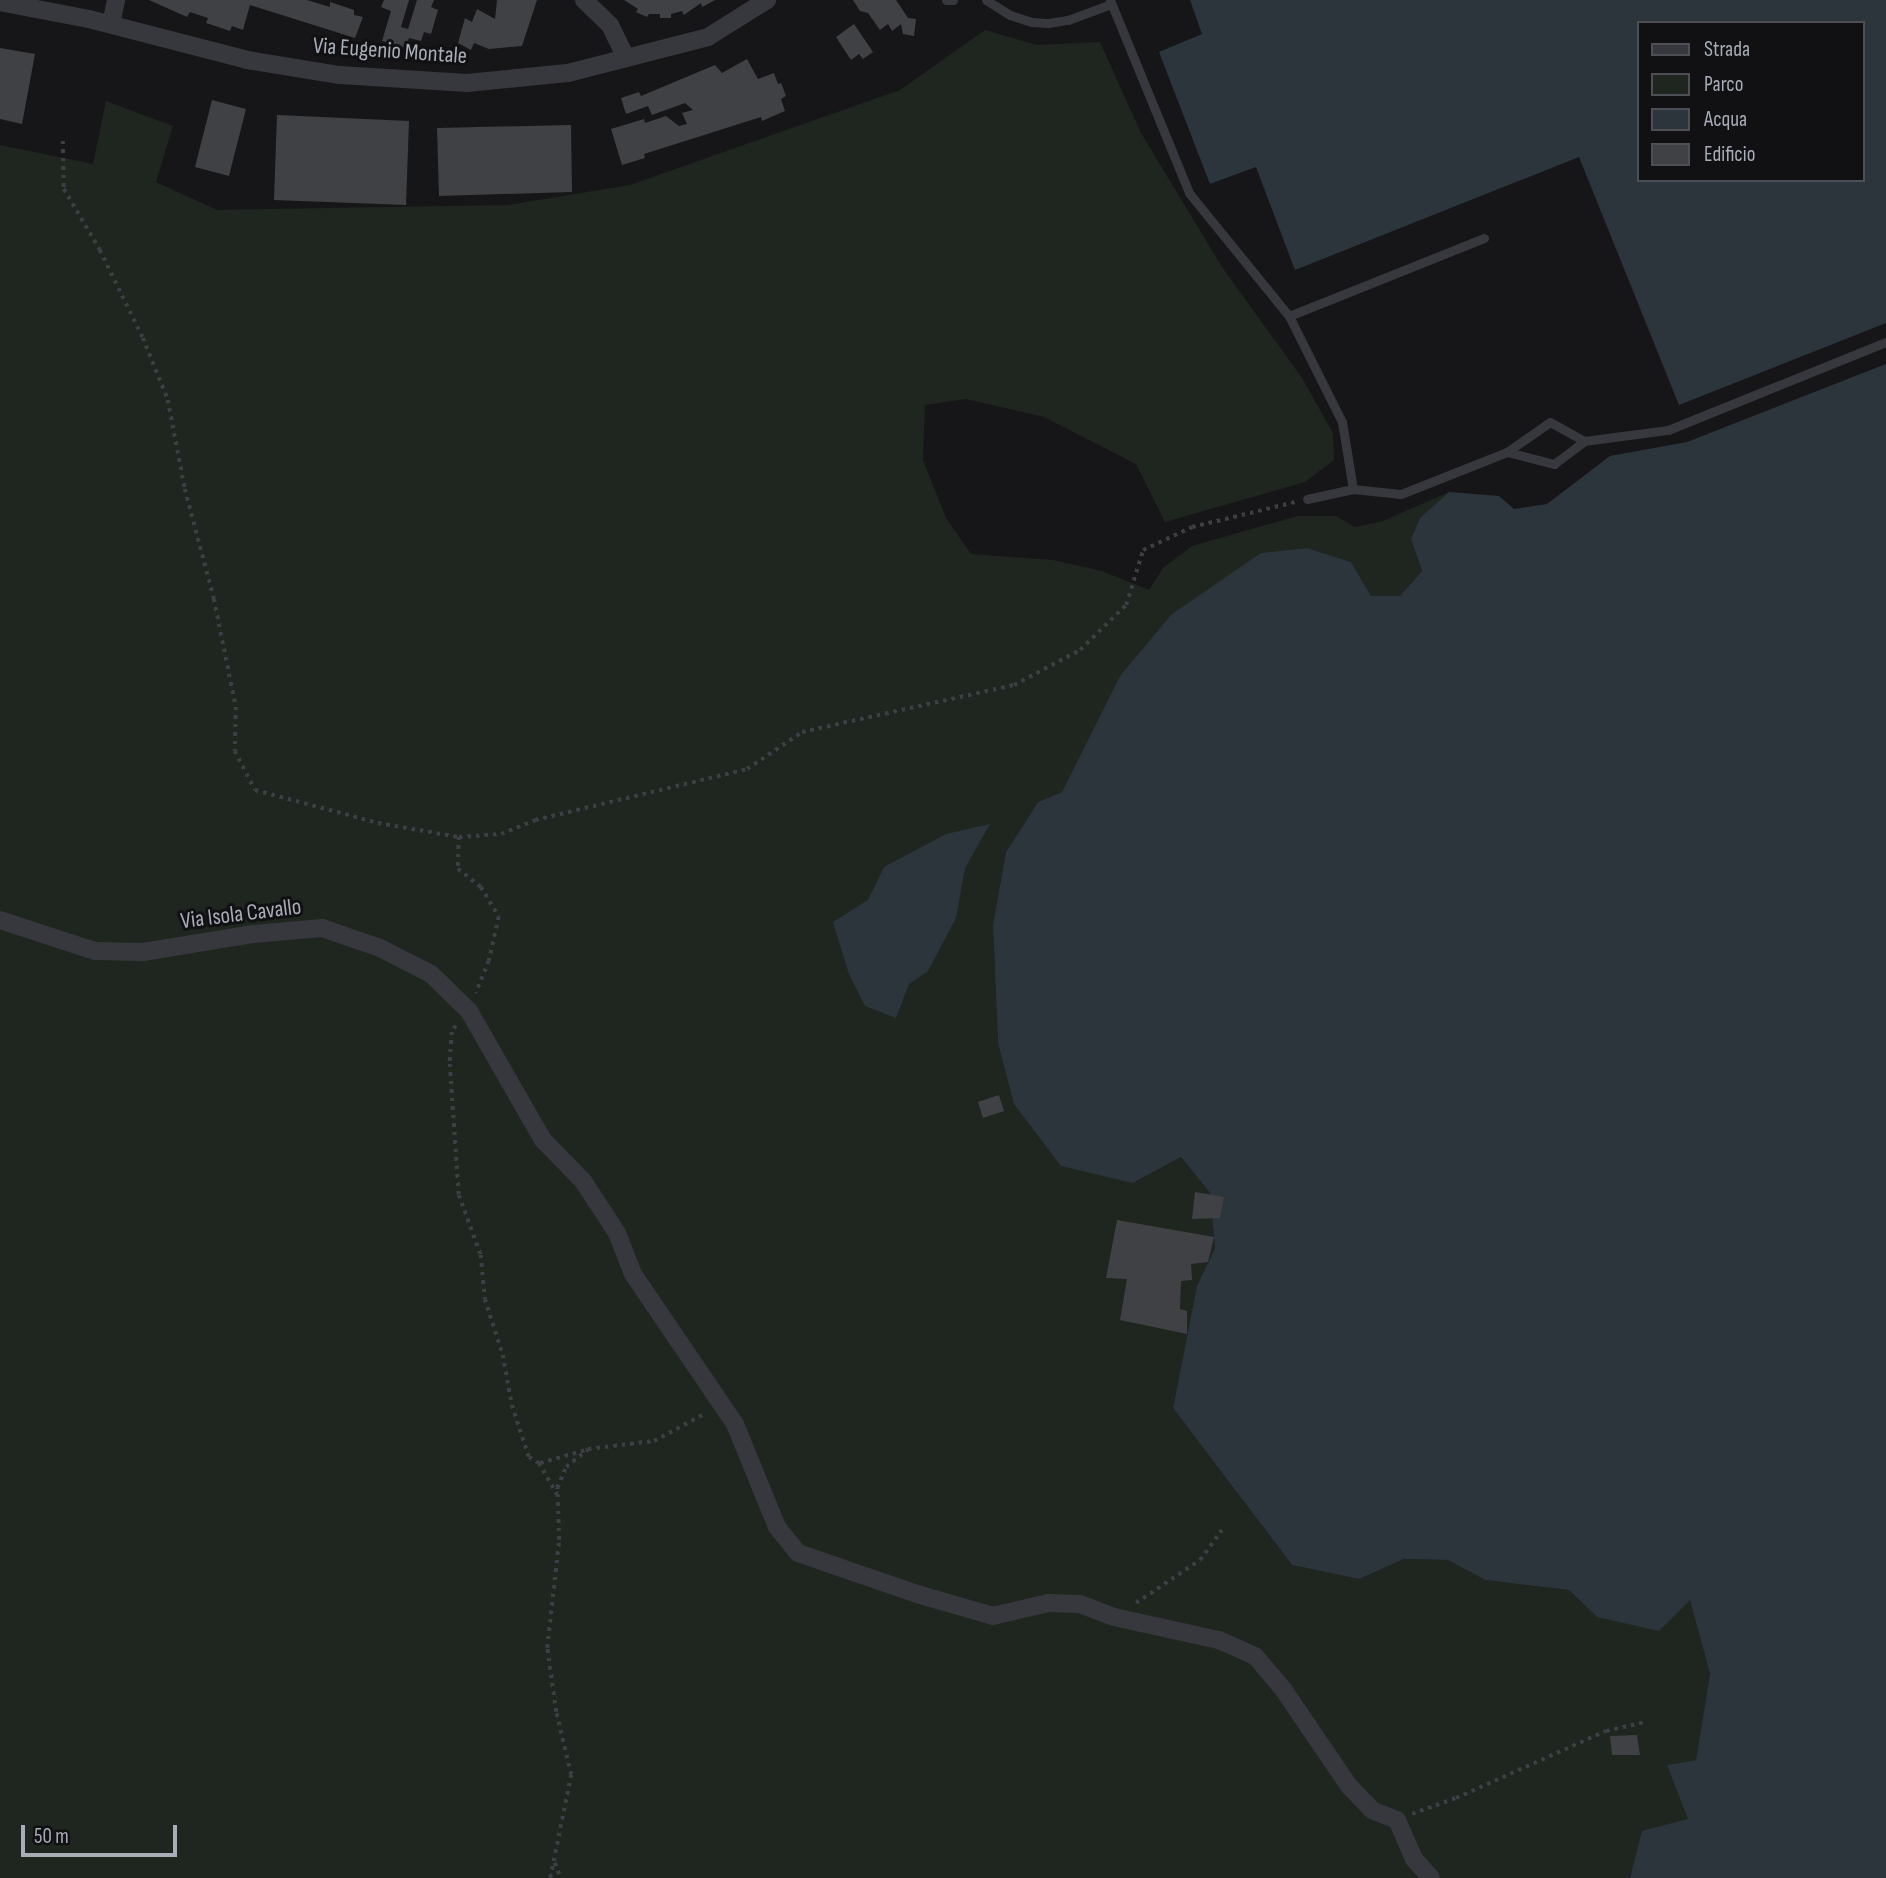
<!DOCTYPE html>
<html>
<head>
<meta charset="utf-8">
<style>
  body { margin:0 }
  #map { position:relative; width:1886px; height:1878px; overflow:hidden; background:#161618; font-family:"Sofia Sans Condensed",sans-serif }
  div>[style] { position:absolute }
  .green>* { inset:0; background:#1e261f }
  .water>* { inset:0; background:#2c353c }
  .building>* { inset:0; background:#404145 }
  .path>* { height:3.5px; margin-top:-1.75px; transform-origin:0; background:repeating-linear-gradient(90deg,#3d3f44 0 3.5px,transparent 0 8.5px) }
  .service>* { height:9px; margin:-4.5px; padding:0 4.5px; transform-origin:4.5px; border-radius:4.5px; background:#37383d }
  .minor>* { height:18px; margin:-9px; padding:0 9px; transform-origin:9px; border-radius:9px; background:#37383d }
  span { translate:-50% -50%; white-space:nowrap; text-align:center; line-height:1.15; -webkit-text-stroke:6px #111113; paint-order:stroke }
  .street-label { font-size:23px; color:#a8adb8 }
  .legend { position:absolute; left:1637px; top:21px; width:228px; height:161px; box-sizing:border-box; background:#111113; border:2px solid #4d4f55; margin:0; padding:9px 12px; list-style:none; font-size:21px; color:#a8adb8 }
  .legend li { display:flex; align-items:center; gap:14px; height:35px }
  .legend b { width:35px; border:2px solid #4d4f55 }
  .scale { position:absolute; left:21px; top:1825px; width:156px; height:32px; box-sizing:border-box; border:4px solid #a8adb8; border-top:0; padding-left:9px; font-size:21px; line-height:24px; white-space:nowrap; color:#a8adb8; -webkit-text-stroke:5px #111113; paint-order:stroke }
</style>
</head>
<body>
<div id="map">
  <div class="green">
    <i style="clip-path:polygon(985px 30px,1037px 45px,1100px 42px,1141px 133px,1222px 267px,1302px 378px,1333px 433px,1334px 460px,1305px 482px,1165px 522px,1136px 464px,1044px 417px,966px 399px,925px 405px,923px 460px,946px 518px,971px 554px,1053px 560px,1102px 571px,1149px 590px,1163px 568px,1192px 546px,1298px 516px,1336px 516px,1355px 527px,1383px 521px,1449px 492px,1420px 519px,1411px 539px,1422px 571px,1400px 596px,1371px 596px,1351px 562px,1307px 548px,1261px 553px,1120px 676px,1062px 792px,1038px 802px,1006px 852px,993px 925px,998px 1043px,1133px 1183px,1181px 1157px,1210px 1193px,1215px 1248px,1197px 1287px,1173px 1408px,1292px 1565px,1359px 1579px,1404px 1559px,1448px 1560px,1485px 1580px,1569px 1590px,1597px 1617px,1690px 1599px,1710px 1674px,1696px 1760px,1667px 1765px,1689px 1819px,1629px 1875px,1630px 1878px,0 1878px,0 145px,93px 164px,106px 101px,173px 126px,156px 182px,217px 210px,508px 205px,630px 185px,900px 90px)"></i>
  </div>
  <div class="water">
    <i style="clip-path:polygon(evenodd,1190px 0,1886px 0,1886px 323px,1679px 405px,1579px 157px,1295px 270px,1256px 167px,1210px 184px,1159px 52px,1202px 34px,1190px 0,1639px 23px,1863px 23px,1863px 180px,1639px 180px,1639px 23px)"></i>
    <i style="clip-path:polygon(1886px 364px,1886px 1878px,1630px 1878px,1642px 1831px,1688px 1819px,1667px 1765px,1696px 1760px,1710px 1674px,1690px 1600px,1659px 1631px,1597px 1617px,1569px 1590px,1485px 1580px,1448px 1560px,1404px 1559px,1359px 1579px,1292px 1565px,1173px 1408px,1197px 1286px,1215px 1248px,1210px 1193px,1181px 1157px,1133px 1183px,1061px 1166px,1014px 1104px,998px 1043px,993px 925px,1006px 852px,1038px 802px,1062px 792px,1120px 676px,1172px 614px,1261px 553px,1307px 548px,1351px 562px,1371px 596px,1400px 596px,1422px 571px,1411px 539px,1420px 518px,1449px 492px,1499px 496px,1514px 509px,1547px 504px,1610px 456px,1687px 442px)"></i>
    <i style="clip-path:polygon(990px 824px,965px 868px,956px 918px,928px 971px,909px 984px,896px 1018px,865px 1006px,849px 974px,833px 922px,868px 900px,884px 867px,946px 834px)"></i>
  </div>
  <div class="building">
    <i style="clip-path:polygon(149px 0,307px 0,330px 7px,330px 2px,354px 10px,354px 15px,363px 17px,355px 38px,250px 5px,243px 30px,232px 26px,230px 31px,206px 23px,208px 18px,190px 12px,187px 17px)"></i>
    <i style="clip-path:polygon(384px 0,409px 0,401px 27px,408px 29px,417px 0,434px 0,431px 7px,438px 10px,431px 34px,424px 32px,421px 41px,409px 38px,406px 48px,382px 41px,391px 11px,381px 7px)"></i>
    <i style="clip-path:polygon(497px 0,537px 0,522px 46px,489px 49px,474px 43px,471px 50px,458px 43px,465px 18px,472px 22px,477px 9px,495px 19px)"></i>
    <i style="clip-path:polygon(624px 0,715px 0,702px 7px,701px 3px,684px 15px,682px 11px,671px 14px,671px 18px,660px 18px,660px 14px,649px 14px,647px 17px,636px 12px,638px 9px)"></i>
    <i style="clip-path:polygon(853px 0,896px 0,908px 18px,916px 19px,914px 36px,903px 34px,901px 24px,892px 31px,888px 24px,880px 30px,868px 13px,860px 11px)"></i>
    <i style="clip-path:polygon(854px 24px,873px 52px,863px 59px,859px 54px,851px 60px,836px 37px)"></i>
    <i style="clip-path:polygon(0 48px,35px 54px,22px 124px,0 119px)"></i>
    <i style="clip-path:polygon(747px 59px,758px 79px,774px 73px,778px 84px,781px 83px,786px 96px,781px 99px,785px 111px,762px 121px,761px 117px,644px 154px,645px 158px,622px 165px,611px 129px,644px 119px,645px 123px,666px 116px,679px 126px,687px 124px,682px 113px,693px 110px,685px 103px,652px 115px,648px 106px,626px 114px,621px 98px,639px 92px,641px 96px,715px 65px,722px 73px)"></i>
    <i style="clip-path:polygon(212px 100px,246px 109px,229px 176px,195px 167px)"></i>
    <i style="clip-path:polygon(277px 115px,409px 121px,406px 205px,274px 200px)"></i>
    <i style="clip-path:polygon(571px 125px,572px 192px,439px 196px,437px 128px)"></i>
    <i style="clip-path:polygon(999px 1095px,1004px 1111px,983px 1118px,978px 1102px)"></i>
    <i style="clip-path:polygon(1195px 1192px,1224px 1197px,1220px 1218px,1192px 1219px)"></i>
    <i style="clip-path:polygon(1117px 1220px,1214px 1237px,1208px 1262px,1191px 1264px,1192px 1280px,1181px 1281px,1180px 1309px,1187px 1311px,1187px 1334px,1120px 1320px,1127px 1279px,1106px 1278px)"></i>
    <i style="clip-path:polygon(1637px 1735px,1640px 1755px,1612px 1755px,1610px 1736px)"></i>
  </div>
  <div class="path">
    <i style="left:63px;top:141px;width:48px;rotate:88.8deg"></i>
    <i style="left:64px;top:189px;width:71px;rotate:59.5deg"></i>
    <i style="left:100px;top:250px;width:98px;rotate:64deg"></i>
    <i style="left:143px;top:338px;width:67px;rotate:68deg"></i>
    <i style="left:168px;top:400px;width:91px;rotate:79.2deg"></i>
    <i style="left:185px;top:489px;width:114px;rotate:75.2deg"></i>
    <i style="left:214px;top:599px;width:110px;rotate:78.5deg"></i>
    <i style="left:236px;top:707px;width:44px;rotate:91.3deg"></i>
    <i style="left:235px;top:751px;width:44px;rotate:62.9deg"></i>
    <i style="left:255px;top:790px;width:127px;rotate:15deg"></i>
    <i style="left:378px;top:823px;width:82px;rotate:9.8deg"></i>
    <i style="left:459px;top:837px;width:42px;rotate:-4.1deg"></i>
    <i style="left:501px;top:834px;width:37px;rotate:-22deg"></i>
    <i style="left:535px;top:820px;width:218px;rotate:-13.5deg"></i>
    <i style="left:747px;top:769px;width:66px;rotate:-33.9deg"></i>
    <i style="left:802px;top:732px;width:217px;rotate:-12.5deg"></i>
    <i style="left:1014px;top:685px;width:75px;rotate:-27.9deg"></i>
    <i style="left:1080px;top:650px;width:64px;rotate:-44.4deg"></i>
    <i style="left:1126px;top:605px;width:58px;rotate:-72.8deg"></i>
    <i style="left:1143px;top:550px;width:54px;rotate:-25.1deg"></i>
    <i style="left:1192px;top:527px;width:106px;rotate:-13.6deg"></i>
    <i style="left:459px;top:837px;width:32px;rotate:92deg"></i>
    <i style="left:458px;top:869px;width:29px;rotate:38deg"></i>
    <i style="left:481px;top:887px;width:35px;rotate:59deg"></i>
    <i style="left:499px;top:917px;width:45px;rotate:102.8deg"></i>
    <i style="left:489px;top:961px;width:35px;rotate:112deg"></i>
    <i style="left:456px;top:1026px;width:7px;rotate:124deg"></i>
    <i style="left:452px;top:1032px;width:32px;rotate:94deg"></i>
    <i style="left:450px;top:1064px;width:131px;rotate:86.1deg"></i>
    <i style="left:459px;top:1195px;width:64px;rotate:69.9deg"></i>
    <i style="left:481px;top:1255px;width:44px;rotate:84.8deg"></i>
    <i style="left:485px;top:1299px;width:59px;rotate:72.2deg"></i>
    <i style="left:503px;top:1355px;width:51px;rotate:79.8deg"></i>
    <i style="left:512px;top:1405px;width:55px;rotate:71.9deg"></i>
    <i style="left:529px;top:1457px;width:12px;rotate:31deg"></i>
    <i style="left:539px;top:1463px;width:36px;rotate:60deg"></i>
    <i style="left:540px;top:1463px;width:48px;rotate:-15.8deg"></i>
    <i style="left:1136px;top:1603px;width:77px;rotate:-33.9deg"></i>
    <i style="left:1200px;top:1560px;width:37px;rotate:-54deg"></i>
    <i style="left:1412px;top:1814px;width:47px;rotate:-20deg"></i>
    <i style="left:1456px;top:1798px;width:164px;rotate:-24.1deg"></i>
    <i style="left:1606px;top:1731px;width:40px;rotate:-13deg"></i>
    <i style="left:555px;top:1863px;width:16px;rotate:68deg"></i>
    <i style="left:550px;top:1878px;width:105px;rotate:-78.5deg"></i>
    <i style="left:571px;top:1775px;width:65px;rotate:-103.4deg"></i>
    <i style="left:556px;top:1712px;width:65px;rotate:-98deg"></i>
    <i style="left:547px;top:1648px;width:109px;rotate:-83.7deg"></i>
    <i style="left:559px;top:1540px;width:52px;rotate:-92.2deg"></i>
    <i style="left:557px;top:1488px;width:23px;rotate:-67deg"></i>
    <i style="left:566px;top:1467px;width:28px;rotate:-39deg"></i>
    <i style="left:588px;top:1449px;width:66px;rotate:-6.9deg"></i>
    <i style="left:654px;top:1441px;width:59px;rotate:-28.3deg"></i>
  </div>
  <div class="service">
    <i style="left:946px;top:0;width:7px"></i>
    <i style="left:986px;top:0;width:28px;rotate:32deg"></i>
    <i style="left:1010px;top:15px;width:23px;rotate:18deg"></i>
    <i style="left:1032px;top:22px;width:16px;rotate:4deg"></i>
    <i style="left:1048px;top:23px;width:20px;rotate:-9deg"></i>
    <i style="left:1068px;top:20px;width:46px;rotate:-20.4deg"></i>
    <i style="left:1110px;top:0;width:209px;rotate:67.7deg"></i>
    <i style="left:1189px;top:193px;width:159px;rotate:50.9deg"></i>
    <i style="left:1289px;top:316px;width:119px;rotate:63.4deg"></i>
    <i style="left:1342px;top:422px;width:68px;rotate:80.7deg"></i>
    <i style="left:1353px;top:489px;width:47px;rotate:167.7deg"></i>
    <i style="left:1289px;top:316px;width:210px;rotate:-21.8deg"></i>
    <i style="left:1507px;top:452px;width:49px;rotate:14.3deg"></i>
    <i style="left:1554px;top:464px;width:38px;rotate:-37deg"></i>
    <i style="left:1584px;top:441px;width:85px;rotate:-7.5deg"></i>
    <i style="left:1668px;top:430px;width:235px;rotate:-22deg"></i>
    <i style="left:1353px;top:489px;width:48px;rotate:5.9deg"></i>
    <i style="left:1401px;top:494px;width:114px;rotate:-21.6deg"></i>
    <i style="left:1507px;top:452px;width:52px;rotate:-34.9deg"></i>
    <i style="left:1550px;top:422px;width:39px;rotate:29deg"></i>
  </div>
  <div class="minor">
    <i style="left:584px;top:0;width:36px;rotate:44deg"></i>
    <i style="left:610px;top:25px;width:37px;rotate:64deg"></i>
    <i style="left:0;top:2px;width:91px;rotate:10.8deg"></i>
    <i style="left:89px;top:19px;width:163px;rotate:14.5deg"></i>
    <i style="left:247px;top:60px;width:94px;rotate:9.2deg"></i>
    <i style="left:340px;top:75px;width:127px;rotate:3.6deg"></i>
    <i style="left:467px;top:83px;width:101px;rotate:-5.7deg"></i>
    <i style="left:568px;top:73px;width:145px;rotate:-14.4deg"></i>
    <i style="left:708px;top:37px;width:70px;rotate:-32.1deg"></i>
    <i style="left:111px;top:24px;width:25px;rotate:-78deg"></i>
    <i style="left:0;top:920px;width:100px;rotate:18.1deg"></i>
    <i style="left:95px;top:951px;width:48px;rotate:1.2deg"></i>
    <i style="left:143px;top:952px;width:111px;rotate:-9.3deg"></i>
    <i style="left:253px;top:934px;width:69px;rotate:-5deg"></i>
    <i style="left:322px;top:928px;width:61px;rotate:19deg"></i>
    <i style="left:380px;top:948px;width:57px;rotate:27deg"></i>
    <i style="left:431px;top:974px;width:53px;rotate:44.2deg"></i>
    <i style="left:469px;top:1011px;width:149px;rotate:60.2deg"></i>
    <i style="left:543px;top:1140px;width:57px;rotate:45.7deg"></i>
    <i style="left:583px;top:1181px;width:62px;rotate:56.8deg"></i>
    <i style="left:617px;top:1233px;width:44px;rotate:68.7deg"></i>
    <i style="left:633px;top:1274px;width:181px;rotate:55.8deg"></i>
    <i style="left:735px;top:1424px;width:111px;rotate:67.8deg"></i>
    <i style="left:777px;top:1527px;width:33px;rotate:51deg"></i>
    <i style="left:798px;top:1553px;width:126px;rotate:19deg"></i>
    <i style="left:917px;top:1594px;width:79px;rotate:16.1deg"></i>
    <i style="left:993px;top:1616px;width:57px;rotate:-13.3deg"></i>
    <i style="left:1048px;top:1603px;width:32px;rotate:2deg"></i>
    <i style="left:1080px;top:1604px;width:36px;rotate:21deg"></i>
    <i style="left:1114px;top:1617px;width:107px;rotate:12.4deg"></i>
    <i style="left:1219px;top:1640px;width:39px;rotate:24deg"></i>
    <i style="left:1255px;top:1656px;width:43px;rotate:49.7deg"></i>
    <i style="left:1283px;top:1689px;width:117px;rotate:55.8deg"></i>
    <i style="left:1349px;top:1786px;width:33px;rotate:46deg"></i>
    <i style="left:1372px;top:1810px;width:27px;rotate:22deg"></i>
    <i style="left:1397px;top:1820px;width:43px;rotate:66.4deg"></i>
    <i style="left:1414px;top:1859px;width:25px;rotate:48deg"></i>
  </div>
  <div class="street-label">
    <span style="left:390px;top:51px;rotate:4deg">Via Eugenio Montale</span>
    <span style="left:241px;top:914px;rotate:-7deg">Via Isola Cavallo</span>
  </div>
  <ul class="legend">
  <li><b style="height:9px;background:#37383d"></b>Strada</li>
  <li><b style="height:19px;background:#1e261f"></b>Parco</li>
  <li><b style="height:19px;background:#2c353c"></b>Acqua</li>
  <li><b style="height:19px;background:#404145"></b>Edificio</li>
  </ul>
  <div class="scale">50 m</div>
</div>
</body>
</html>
